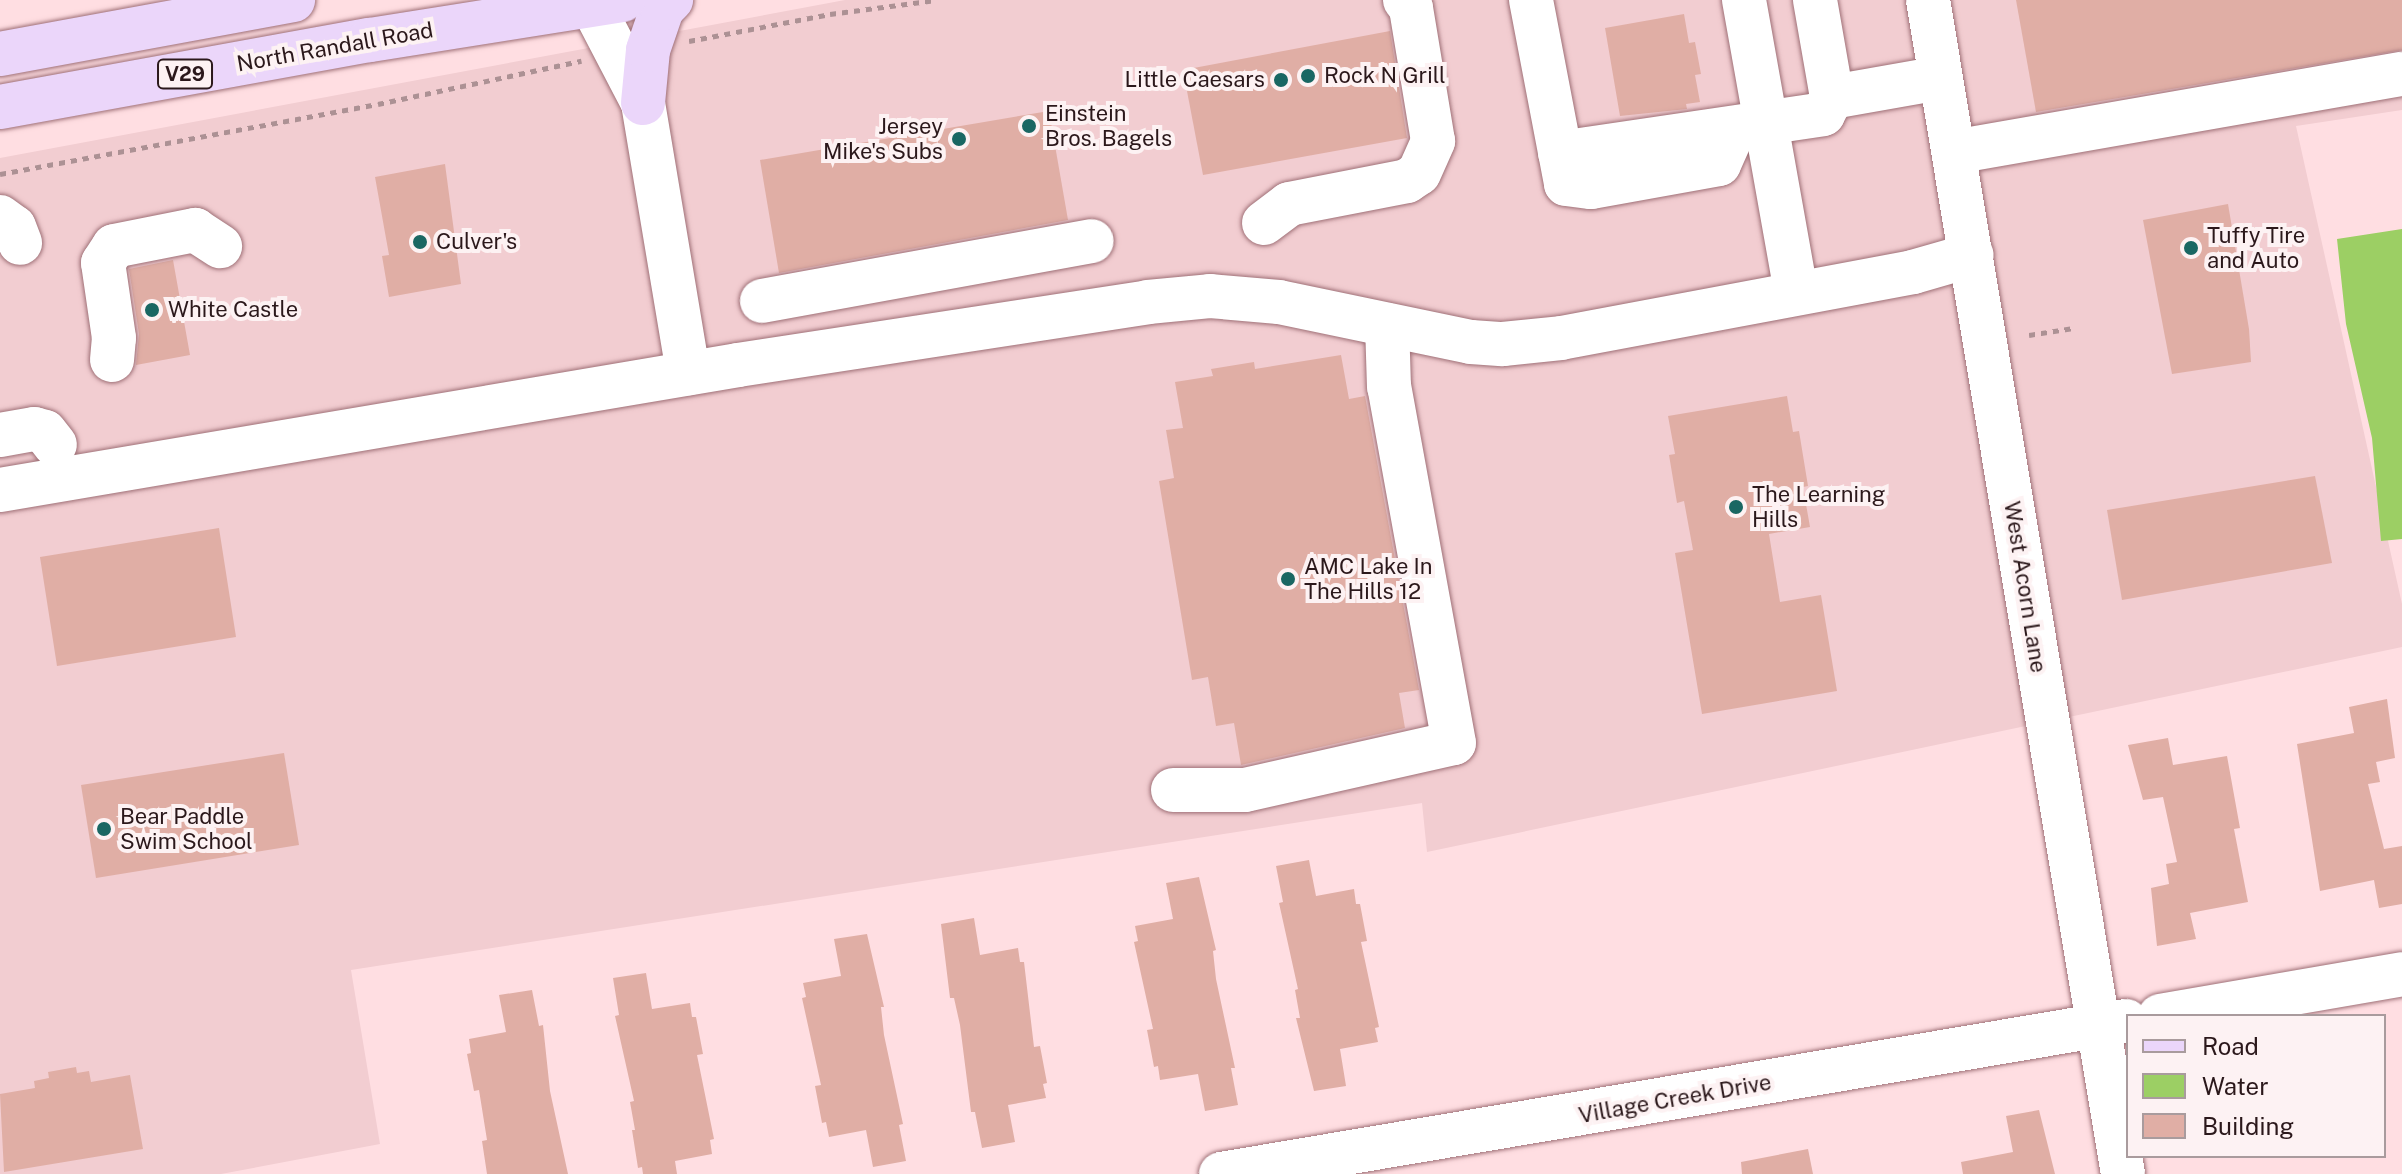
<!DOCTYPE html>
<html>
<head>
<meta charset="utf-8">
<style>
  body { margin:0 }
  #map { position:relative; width:2402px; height:1174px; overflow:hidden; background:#ffdee2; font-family:"Public Sans",sans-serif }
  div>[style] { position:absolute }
  .built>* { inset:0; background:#f2cdd1 }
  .water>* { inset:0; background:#9ccf64 }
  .building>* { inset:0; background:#e0aea5 }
  .path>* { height:5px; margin-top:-2.5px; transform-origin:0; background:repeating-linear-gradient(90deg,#ac9194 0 6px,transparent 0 12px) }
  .roads { filter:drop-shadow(0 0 2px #9f7077) drop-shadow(0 0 2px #9f7077) }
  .minor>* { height:44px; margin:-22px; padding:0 22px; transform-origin:22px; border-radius:22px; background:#fff }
  .major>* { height:44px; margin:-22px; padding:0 22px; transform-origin:22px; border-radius:22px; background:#ebd6fa }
  .dots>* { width:22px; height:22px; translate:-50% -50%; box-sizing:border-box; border:4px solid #fdf2f3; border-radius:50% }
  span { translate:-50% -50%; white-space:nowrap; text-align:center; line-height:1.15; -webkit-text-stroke:8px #fdf2f3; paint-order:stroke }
  .shield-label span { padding:2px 6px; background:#fdf2f3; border:2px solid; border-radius:6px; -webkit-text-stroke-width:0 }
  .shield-label { font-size:20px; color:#2b181b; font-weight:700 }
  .street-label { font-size:22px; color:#2b181b }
  .poi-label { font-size:22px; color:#2b181b }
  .left { translate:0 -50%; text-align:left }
  .right { translate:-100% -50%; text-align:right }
  .legend { position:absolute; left:2126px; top:1014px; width:260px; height:144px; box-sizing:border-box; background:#fdf2f3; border:2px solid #a99b9d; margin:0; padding:10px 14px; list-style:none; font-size:24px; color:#2b181b }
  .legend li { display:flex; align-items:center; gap:16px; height:40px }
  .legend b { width:40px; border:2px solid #a99b9d }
</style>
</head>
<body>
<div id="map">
  <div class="built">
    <i style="clip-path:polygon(845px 0,2402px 0,2402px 110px,2296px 126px,2402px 604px,2402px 647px,1427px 852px,1422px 803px,351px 970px,380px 1144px,221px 1174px,0 1174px,0 158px)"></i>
  </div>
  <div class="water">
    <i style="clip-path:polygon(2402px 229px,2402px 539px,2381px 541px,2372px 438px,2346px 324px,2337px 239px)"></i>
  </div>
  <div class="building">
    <i style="clip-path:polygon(2016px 0,2402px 0,2402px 50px,2036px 112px)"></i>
    <i style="clip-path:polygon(1684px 14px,1689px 43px,1695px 42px,1701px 74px,1695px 75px,1700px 102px,1686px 104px,1687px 109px,1620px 116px,1605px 28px)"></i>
    <i style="clip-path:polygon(1390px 31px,1407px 138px,1203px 175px,1183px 70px)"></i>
    <i style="clip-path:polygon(1049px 111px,1068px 220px,779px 273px,760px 160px)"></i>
    <i style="clip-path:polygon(445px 164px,461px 284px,389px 297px,382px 256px,389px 255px,375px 177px)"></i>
    <i style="clip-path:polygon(2228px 204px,2249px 329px,2251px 362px,2172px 374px,2143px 220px)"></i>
    <i style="clip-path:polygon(173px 260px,190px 355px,136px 365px,139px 334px,129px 269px)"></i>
    <i style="clip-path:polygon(1341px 355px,1349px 399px,1365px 396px,1419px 690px,1399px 693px,1405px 728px,1241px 765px,1234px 723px,1216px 726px,1208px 677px,1192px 680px,1159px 481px,1174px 478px,1166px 430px,1183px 428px,1175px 382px,1213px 376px,1211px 369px,1254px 362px,1255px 369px)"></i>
    <i style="clip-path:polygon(1787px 396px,1793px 432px,1799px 431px,1808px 486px,1803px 487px,1810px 527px,1769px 534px,1780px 602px,1821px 595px,1837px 691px,1702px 714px,1675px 553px,1693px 550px,1684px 501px,1677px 503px,1669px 455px,1675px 454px,1668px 416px)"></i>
    <i style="clip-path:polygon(2315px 476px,2332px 563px,2122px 600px,2107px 510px)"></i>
    <i style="clip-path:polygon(219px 528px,236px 637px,57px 666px,40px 557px)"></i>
    <i style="clip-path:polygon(2387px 699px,2395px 758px,2376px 762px,2380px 782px,2368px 784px,2384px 849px,2402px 846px,2402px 904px,2379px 908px,2374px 880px,2320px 891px,2297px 744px,2354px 733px,2349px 707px)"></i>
    <i style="clip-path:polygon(2168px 738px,2173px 765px,2227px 756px,2240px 828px,2234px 829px,2248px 902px,2190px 913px,2196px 939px,2157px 946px,2151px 888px,2169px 884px,2166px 864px,2177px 862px,2163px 797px,2143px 800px,2128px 745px)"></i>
    <i style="clip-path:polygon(284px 753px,299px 845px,96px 878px,81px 785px)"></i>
    <i style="clip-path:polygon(1309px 860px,1316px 896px,1354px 889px,1356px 904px,1360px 904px,1367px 941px,1361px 942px,1379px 1027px,1375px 1028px,1378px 1042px,1340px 1049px,1346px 1086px,1314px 1091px,1296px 1018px,1300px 1018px,1295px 990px,1298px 989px,1279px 903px,1283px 902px,1276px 866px)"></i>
    <i style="clip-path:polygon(1199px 877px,1216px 950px,1213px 951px,1216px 979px,1235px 1068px,1231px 1068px,1238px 1105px,1205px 1111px,1198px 1074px,1160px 1080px,1158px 1066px,1154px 1067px,1147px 1030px,1153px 1029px,1134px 942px,1138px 941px,1135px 926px,1173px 919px,1166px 883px)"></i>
    <i style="clip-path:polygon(974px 918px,980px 955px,1018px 948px,1020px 962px,1024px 962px,1034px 1047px,1040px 1046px,1047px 1083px,1043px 1084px,1046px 1098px,1008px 1105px,1015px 1142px,982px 1148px,975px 1112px,971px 1112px,960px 1025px,954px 998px,950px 998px,941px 924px)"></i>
    <i style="clip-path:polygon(867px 934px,884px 1007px,881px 1007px,884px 1035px,903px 1124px,899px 1125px,906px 1161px,873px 1167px,866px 1130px,829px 1137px,826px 1122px,822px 1123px,815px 1086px,821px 1085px,802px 998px,806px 997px,803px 983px,841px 976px,834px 939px)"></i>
    <i style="clip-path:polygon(646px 973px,652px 1009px,690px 1003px,692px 1017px,696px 1017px,703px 1054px,697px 1055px,714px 1139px,710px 1140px,712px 1154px,675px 1161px,677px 1174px,643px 1174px,642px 1167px,638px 1168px,632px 1130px,635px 1130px,630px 1102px,634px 1101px,615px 1016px,619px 1015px,613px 978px)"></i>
    <i style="clip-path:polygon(532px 990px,539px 1026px,543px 1025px,550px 1091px,568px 1174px,487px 1174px,482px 1141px,487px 1140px,479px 1090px,474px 1091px,467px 1054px,471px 1053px,469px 1039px,506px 1032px,499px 995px)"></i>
    <i style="clip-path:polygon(76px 1067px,77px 1073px,89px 1071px,91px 1082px,130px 1075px,143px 1149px,4px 1172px,0 1094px,35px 1088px,34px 1081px,49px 1078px,48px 1072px)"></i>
    <i style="clip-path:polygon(2039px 1110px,2055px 1174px,1963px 1174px,1961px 1162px,2013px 1152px,2006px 1116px)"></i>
    <i style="clip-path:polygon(1808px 1149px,1813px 1174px,1742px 1174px,1741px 1162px)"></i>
  </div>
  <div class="path">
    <i style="left:689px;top:41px;width:144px;rotate:-10.8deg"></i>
    <i style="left:830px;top:14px;width:107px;rotate:-7.5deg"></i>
    <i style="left:0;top:174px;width:384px;rotate:-10.5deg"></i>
    <i style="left:378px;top:104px;width:208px;rotate:-12deg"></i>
    <i style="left:2029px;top:335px;width:45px;rotate:-9deg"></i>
  </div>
  <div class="roads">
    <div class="minor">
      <i style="left:595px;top:0;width:6px;rotate:121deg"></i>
      <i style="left:592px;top:5px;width:110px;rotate:62.5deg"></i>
      <i style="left:643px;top:103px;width:274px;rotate:80.5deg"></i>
      <i style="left:1531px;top:0;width:187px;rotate:79.2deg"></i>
      <i style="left:1566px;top:184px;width:25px;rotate:7deg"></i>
      <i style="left:1591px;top:187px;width:130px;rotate:-10.2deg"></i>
      <i style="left:1719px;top:164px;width:39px;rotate:-66deg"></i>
      <i style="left:1744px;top:0;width:297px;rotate:79.9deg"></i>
      <i style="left:1815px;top:0;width:98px;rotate:80.1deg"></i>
      <i style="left:1832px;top:97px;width:110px;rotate:-10deg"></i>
      <i style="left:1928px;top:0;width:1190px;rotate:80.57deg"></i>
      <i style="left:1954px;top:152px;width:455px;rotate:-9.9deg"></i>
      <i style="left:1560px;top:153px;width:266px;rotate:-8.4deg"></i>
      <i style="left:1823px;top:114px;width:19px;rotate:-62deg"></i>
      <i style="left:0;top:217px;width:17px;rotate:36deg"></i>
      <i style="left:14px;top:227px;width:17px;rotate:69deg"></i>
      <i style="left:1264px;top:223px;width:31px;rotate:-37deg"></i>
      <i style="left:1289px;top:204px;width:120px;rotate:-11deg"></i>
      <i style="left:1407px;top:181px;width:14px;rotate:-34deg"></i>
      <i style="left:1419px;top:173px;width:35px;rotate:-66deg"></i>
      <i style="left:1433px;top:141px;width:135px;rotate:-99.4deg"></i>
      <i style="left:1411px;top:8px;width:10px;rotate:-127deg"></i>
      <i style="left:762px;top:301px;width:335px;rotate:-10.3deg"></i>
      <i style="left:112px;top:360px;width:22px;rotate:-85deg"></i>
      <i style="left:114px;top:338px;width:76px;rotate:-98.3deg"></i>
      <i style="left:103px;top:263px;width:20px;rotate:-57deg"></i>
      <i style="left:114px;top:246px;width:83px;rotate:-11.2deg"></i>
      <i style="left:195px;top:230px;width:30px;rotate:33deg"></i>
      <i style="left:0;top:435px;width:35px;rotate:-10deg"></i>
      <i style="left:34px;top:429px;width:11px;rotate:15deg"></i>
      <i style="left:45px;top:432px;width:16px;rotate:52deg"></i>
      <i style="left:0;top:490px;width:749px;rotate:-9.61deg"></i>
      <i style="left:738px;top:365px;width:415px;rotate:-8.7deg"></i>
      <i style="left:1148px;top:302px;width:62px;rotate:-5.5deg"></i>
      <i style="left:1210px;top:296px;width:69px;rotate:5deg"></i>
      <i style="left:1279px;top:302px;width:196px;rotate:11.8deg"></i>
      <i style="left:1471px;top:342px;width:32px;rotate:4deg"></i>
      <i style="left:1503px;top:344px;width:58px;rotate:-5.9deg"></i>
      <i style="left:1561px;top:338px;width:358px;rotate:-10.6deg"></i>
      <i style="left:1913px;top:272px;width:61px;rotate:-16.1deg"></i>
      <i style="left:1173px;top:790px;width:72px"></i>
      <i style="left:1245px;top:790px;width:214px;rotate:-12.7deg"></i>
      <i style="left:1454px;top:743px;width:362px;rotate:-100.3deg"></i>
      <i style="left:1389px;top:387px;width:62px;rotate:-91.8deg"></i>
      <i style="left:2160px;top:1016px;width:246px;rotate:-9.8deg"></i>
      <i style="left:1221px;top:1174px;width:918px;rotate:-9.6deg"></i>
    </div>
    <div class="major">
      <i style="left:0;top:54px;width:298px;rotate:-10.4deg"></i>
      <i style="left:643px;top:103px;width:53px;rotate:-84.6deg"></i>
      <i style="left:648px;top:50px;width:43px;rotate:-71.1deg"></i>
      <i style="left:662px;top:9px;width:13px;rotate:-45deg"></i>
      <i style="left:0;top:107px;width:376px;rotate:-10.3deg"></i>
      <i style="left:370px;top:40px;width:256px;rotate:-9deg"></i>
    </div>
  </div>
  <div class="dots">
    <i style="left:1308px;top:76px;background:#1a6763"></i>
    <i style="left:1281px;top:80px;background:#1a6763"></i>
    <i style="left:1029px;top:126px;background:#1a6763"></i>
    <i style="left:959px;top:139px;background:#1a6763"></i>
    <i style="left:420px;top:242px;background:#1a6763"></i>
    <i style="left:2191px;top:248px;background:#1a6763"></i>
    <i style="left:152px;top:310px;background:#1a6763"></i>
    <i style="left:1736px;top:507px;background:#1a6763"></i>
    <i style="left:1288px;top:579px;background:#1a6763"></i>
    <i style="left:104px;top:829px;background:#1a6763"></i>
  </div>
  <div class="shield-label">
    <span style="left:185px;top:74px">V29</span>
  </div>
  <div class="street-label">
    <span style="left:335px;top:47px;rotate:-10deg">North Randall Road</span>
    <span style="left:2025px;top:587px;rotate:81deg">West Acorn Lane</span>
    <span style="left:1675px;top:1099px;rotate:-10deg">Village Creek Drive</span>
  </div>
  <div class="poi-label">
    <span class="left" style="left:1324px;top:76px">Rock N Grill</span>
    <span class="right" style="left:1265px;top:80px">Little Caesars</span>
    <span class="left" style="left:1045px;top:126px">Einstein<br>Bros. Bagels</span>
    <span class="right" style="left:943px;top:139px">Jersey<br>Mike's Subs</span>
    <span class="left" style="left:2207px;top:248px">Tuffy Tire<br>and Auto</span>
    <span class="left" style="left:436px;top:242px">Culver's</span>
    <span class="left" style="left:168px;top:310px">White Castle</span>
    <span class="left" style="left:1752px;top:507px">The Learning<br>Hills</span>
    <span class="left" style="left:1304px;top:579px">AMC Lake In<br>The Hills 12</span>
    <span class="left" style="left:120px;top:829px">Bear Paddle<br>Swim School</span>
  </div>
  <ul class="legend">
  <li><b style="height:10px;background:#ebd6fa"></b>Road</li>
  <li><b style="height:22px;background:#9ccf64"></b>Water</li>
  <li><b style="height:22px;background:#e0aea5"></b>Building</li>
  </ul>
</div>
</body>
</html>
